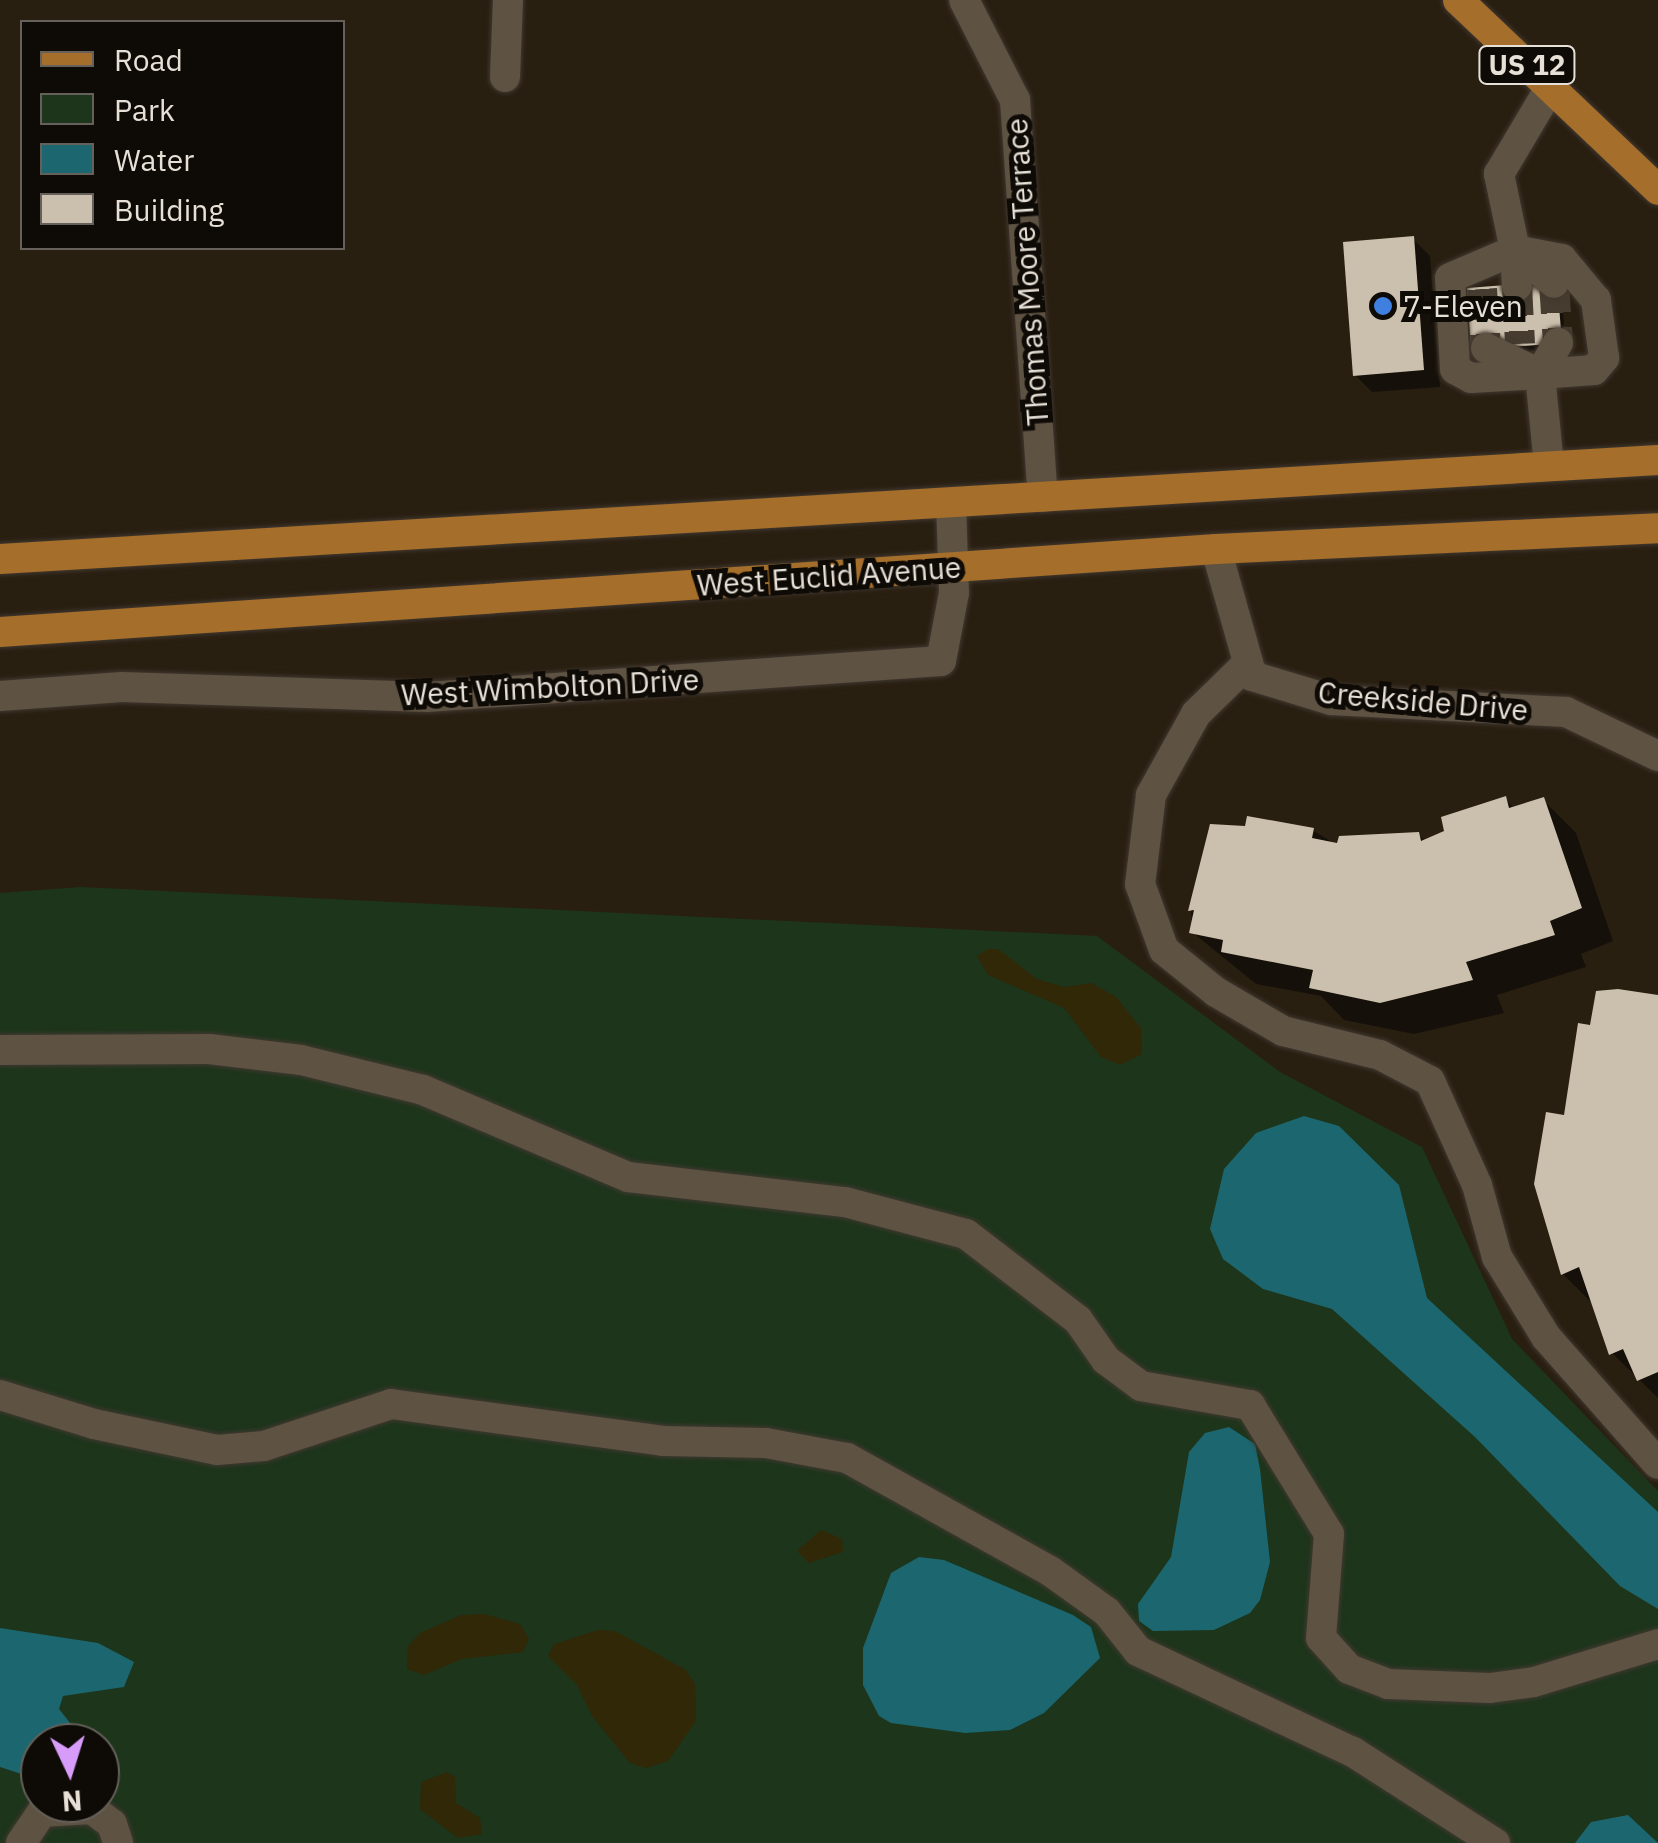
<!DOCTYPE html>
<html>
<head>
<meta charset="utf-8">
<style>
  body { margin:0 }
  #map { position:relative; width:1658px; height:1843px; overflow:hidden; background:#291f11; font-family:"IBM Plex Sans",sans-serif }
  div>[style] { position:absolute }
  .green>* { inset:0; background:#1d351b }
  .sand>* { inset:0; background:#302807 }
  .water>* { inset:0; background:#1c6670 }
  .shadow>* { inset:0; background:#0007 }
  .building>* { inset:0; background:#cbc0ad }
  .minor-tunnel>* { height:30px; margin-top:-15px; transform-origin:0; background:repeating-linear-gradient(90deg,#463c2f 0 30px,transparent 0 45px) }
  .roads { filter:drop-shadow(0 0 2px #413830) drop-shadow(0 0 2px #413830) }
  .minor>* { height:30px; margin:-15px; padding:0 15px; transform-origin:15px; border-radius:15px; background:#5e5243 }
  .major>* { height:30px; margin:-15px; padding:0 15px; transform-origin:15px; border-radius:15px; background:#a56e2a }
  .dots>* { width:28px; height:28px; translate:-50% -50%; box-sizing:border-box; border:5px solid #0e0a05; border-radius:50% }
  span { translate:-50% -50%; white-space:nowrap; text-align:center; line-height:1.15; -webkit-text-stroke:10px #0e0a05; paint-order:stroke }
  .shield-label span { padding:2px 8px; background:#0e0a05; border:2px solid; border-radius:8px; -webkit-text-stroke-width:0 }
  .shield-label { font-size:28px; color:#e7e0d7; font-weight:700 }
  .street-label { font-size:30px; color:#e7e0d7 }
  .poi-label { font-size:30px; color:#e7e0d7 }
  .left { translate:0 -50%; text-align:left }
  .legend { position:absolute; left:20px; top:20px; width:325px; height:230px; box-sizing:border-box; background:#0e0a05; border:2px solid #656059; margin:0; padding:12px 18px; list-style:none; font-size:30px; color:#e7e0d7 }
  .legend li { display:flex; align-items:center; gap:20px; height:50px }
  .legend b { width:50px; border:2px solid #656059 }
  .north { position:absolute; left:20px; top:1723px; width:100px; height:100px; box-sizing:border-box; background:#0e0a05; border:2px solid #656059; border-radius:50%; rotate:176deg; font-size:28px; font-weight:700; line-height:40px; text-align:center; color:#e7e0d7 }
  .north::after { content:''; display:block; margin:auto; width:35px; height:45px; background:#d79bf9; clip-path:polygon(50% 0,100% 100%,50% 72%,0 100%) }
</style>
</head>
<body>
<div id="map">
  <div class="green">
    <i style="clip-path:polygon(evenodd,81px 887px,1097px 936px,1280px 1072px,1422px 1147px,1512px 1339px,1658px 1491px,1658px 1843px,0 1843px,0 893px,81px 887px,40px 1743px,100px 1743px,100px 1803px,40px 1803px,40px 1743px)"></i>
  </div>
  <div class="sand">
    <i style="clip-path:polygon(988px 949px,998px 949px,1037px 979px,1064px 987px,1091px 983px,1116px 997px,1141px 1028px,1142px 1054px,1120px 1065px,1101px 1057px,1064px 1008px,988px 975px,977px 956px)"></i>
    <i style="clip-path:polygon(821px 1530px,842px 1539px,843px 1552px,809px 1563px,797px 1551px)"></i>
    <i style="clip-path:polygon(484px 1614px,520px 1624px,529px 1639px,523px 1652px,462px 1659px,424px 1675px,407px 1669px,408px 1646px,420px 1633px,461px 1615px)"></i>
    <i style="clip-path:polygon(598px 1630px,615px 1631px,686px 1670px,695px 1684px,696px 1721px,668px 1761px,646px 1768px,630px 1763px,592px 1716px,577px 1685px,548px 1656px,554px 1644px)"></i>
    <i style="clip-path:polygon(447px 1772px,455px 1777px,456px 1803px,480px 1818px,482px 1834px,458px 1838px,420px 1809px,421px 1782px)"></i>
  </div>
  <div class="water">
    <i style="clip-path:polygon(1304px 1116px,1339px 1126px,1399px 1185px,1427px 1298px,1658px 1512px,1658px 1609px,1620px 1586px,1475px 1437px,1332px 1309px,1263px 1289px,1223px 1259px,1210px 1229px,1224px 1169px,1256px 1133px)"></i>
    <i style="clip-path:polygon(1229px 1427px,1255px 1444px,1260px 1469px,1270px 1562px,1260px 1600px,1250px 1613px,1214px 1630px,1153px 1631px,1139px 1621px,1138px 1604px,1171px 1557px,1189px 1452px,1205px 1433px)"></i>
    <i style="clip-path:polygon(919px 1557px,944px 1560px,1073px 1615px,1091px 1627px,1100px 1658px,1044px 1713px,1010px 1730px,965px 1733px,891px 1723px,879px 1716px,863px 1685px,863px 1648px,891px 1573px)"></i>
    <i style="clip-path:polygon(0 1628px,98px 1643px,134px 1662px,124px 1687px,63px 1696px,59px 1709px,86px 1743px,40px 1743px,40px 1780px,0 1767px)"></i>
    <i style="clip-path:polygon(1628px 1815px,1658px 1843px,1575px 1843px,1591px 1822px)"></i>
  </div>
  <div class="shadow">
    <i style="clip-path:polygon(1413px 239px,1430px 256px,1440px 387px,1372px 392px,1355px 375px)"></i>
    <i style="clip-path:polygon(1561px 289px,1566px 348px,1479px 354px)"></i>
    <i style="clip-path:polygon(1505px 799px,1515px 809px,1543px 800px,1576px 833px,1613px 941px,1581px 954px,1586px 967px,1497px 995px,1504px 1013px,1414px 1034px,1344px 1020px,1321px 996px,1256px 984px,1192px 932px,1191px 910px,1312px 830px,1339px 846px,1419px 835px,1425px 841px)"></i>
    <i style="clip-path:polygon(1658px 999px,1658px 1398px,1612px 1353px,1595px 1306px,1563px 1274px,1566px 1118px,1592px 1028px)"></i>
  </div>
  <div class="building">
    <i style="clip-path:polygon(1414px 236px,1424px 370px,1353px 376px,1343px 242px)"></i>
    <i style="clip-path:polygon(1557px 281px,1562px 343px,1471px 350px,1467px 288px)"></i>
    <i style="clip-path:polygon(1506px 796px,1509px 808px,1544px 797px,1582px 908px,1550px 921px,1555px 935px,1466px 962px,1473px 980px,1380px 1003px,1309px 988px,1313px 970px,1221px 952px,1223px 940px,1189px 933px,1194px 910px,1188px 911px,1210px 824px,1245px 826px,1247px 816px,1314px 828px,1312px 838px,1337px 843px,1339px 836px,1419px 832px,1421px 841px,1444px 831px,1441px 817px)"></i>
    <i style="clip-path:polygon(1618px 989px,1658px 995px,1658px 1372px,1637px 1381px,1623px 1349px,1609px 1355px,1579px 1267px,1561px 1275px,1534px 1184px,1546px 1112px,1564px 1115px,1578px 1023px,1590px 1025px,1596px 991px)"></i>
  </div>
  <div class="minor-tunnel">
    <i style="left:1554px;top:283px;width:60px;rotate:86.2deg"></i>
    <i style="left:1517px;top:286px;width:58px;rotate:87deg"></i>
    <i style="left:1482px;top:289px;width:59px;rotate:86.1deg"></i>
  </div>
  <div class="roads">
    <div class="minor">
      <i style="left:964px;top:0;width:112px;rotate:63deg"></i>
      <i style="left:1015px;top:100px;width:398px;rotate:86deg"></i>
      <i style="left:505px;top:77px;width:77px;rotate:-87.8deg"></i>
      <i style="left:1515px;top:250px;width:36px;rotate:87deg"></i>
      <i style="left:1517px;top:252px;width:48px;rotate:40deg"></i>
      <i style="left:1486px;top:348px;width:60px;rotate:25.7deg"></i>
      <i style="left:1540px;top:374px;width:54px;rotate:-4.2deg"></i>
      <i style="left:1594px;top:370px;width:16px;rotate:-50deg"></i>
      <i style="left:1604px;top:358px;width:59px;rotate:-97.9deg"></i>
      <i style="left:1596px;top:300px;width:53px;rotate:-129.7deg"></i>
      <i style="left:1562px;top:259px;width:48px;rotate:-169.2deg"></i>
      <i style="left:1540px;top:374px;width:36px;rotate:-60deg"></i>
      <i style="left:1549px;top:466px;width:92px;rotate:-95.6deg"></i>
      <i style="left:1540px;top:374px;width:69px;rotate:176.7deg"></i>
      <i style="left:1471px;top:378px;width:18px;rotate:-151deg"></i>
      <i style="left:1455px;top:369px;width:91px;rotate:-93.1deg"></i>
      <i style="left:1450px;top:278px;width:71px;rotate:-23.3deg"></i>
      <i style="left:1515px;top:250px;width:78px;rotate:-101.9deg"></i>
      <i style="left:1499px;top:174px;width:100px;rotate:-59.3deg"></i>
      <i style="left:1216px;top:549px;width:132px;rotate:74.2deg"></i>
      <i style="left:1252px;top:676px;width:83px;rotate:16.9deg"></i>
      <i style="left:1331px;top:700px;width:235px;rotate:2.9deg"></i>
      <i style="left:1566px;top:712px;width:102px;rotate:25.6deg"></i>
      <i style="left:1248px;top:663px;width:73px;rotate:135.6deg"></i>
      <i style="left:1196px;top:714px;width:93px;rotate:119.1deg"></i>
      <i style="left:1151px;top:795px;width:90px;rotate:97deg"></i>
      <i style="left:1140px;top:884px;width:70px;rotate:70deg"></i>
      <i style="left:1164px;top:950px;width:67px;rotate:38.9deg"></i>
      <i style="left:1216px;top:992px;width:78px;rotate:30.2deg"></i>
      <i style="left:1283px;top:1031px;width:100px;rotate:13.9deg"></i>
      <i style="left:1380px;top:1055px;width:56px;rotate:27.5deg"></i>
      <i style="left:1430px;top:1081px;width:114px;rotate:65.7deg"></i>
      <i style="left:1477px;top:1185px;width:75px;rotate:74.5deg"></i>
      <i style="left:1497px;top:1257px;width:94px;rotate:58.5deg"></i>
      <i style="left:1546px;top:1337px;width:169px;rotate:48.6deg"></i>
      <i style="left:0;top:696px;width:122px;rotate:-4.2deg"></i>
      <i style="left:122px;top:687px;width:305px;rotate:1.9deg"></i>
      <i style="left:427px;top:697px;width:515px;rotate:-4.01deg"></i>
      <i style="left:941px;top:661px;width:69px;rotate:-79.2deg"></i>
      <i style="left:954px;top:593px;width:89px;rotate:-91.9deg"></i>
      <i style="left:0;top:1050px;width:209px;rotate:-0.3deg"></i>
      <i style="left:209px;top:1049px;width:93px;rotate:6.8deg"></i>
      <i style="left:301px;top:1060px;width:126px;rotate:13.8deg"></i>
      <i style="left:423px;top:1090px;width:223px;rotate:23deg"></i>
      <i style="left:628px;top:1177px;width:218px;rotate:6.6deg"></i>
      <i style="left:845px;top:1202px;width:125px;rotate:14.8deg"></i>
      <i style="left:966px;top:1234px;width:141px;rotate:37.5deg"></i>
      <i style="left:1078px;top:1320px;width:49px;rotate:55deg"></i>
      <i style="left:1106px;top:1360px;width:44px;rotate:36.6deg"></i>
      <i style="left:1141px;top:1386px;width:111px;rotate:9.9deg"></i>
      <i style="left:1250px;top:1405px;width:151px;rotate:58.5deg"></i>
      <i style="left:1329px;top:1534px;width:104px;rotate:94.4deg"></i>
      <i style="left:1321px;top:1638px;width:42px;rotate:47.9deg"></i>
      <i style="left:1349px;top:1669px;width:42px;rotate:21deg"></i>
      <i style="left:1388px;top:1684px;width:102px;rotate:2.2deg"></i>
      <i style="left:1490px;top:1688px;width:44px;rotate:-7.8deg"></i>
      <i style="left:1534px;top:1682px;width:130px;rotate:-17deg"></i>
      <i style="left:0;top:1395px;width:98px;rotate:17.1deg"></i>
      <i style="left:94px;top:1424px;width:126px;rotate:11.9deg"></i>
      <i style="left:217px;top:1450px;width:47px;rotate:-4.9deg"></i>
      <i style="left:264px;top:1446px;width:134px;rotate:-18.3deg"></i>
      <i style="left:391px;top:1404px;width:275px;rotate:7.7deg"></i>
      <i style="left:663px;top:1441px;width:103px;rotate:1.1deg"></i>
      <i style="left:766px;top:1443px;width:82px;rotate:10.5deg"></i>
      <i style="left:847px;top:1458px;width:232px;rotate:29.1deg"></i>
      <i style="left:1050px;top:1571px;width:70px;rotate:35.7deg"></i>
      <i style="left:1107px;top:1612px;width:50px;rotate:51.5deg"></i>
      <i style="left:1138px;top:1651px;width:238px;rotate:25.2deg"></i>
      <i style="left:1353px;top:1752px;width:169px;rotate:32.7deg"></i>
      <i style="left:21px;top:1843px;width:37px;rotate:-56deg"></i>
      <i style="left:42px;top:1812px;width:50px;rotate:-3.4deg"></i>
      <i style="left:92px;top:1809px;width:25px;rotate:37deg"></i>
      <i style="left:112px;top:1824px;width:20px;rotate:72deg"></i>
    </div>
    <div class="major">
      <i style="left:1458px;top:0;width:276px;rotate:43.5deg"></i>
      <i style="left:0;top:559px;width:1661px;rotate:-3.42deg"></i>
      <i style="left:0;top:632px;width:1219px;rotate:-3.9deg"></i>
      <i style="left:1216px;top:549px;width:442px;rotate:-2.7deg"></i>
    </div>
  </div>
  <div class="dots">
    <i style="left:1383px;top:306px;background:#3f7fe0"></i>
  </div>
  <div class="shield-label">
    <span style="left:1527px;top:65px">US 12</span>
  </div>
  <div class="street-label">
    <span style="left:1027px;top:272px;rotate:-94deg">Thomas Moore Terrace</span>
    <span style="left:829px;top:576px;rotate:-4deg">West Euclid Avenue</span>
    <span style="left:550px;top:687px;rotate:-3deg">West Wimbolton Drive</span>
    <span style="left:1423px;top:701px;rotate:5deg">Creekside Drive</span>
  </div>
  <div class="poi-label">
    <span class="left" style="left:1403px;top:306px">7-Eleven</span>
  </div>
  <ul class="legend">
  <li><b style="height:12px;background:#a56e2a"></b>Road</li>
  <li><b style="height:28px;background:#1d351b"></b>Park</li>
  <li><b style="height:28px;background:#1c6670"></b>Water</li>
  <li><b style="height:28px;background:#cbc0ad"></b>Building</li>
  </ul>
  <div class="north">N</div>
</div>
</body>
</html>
